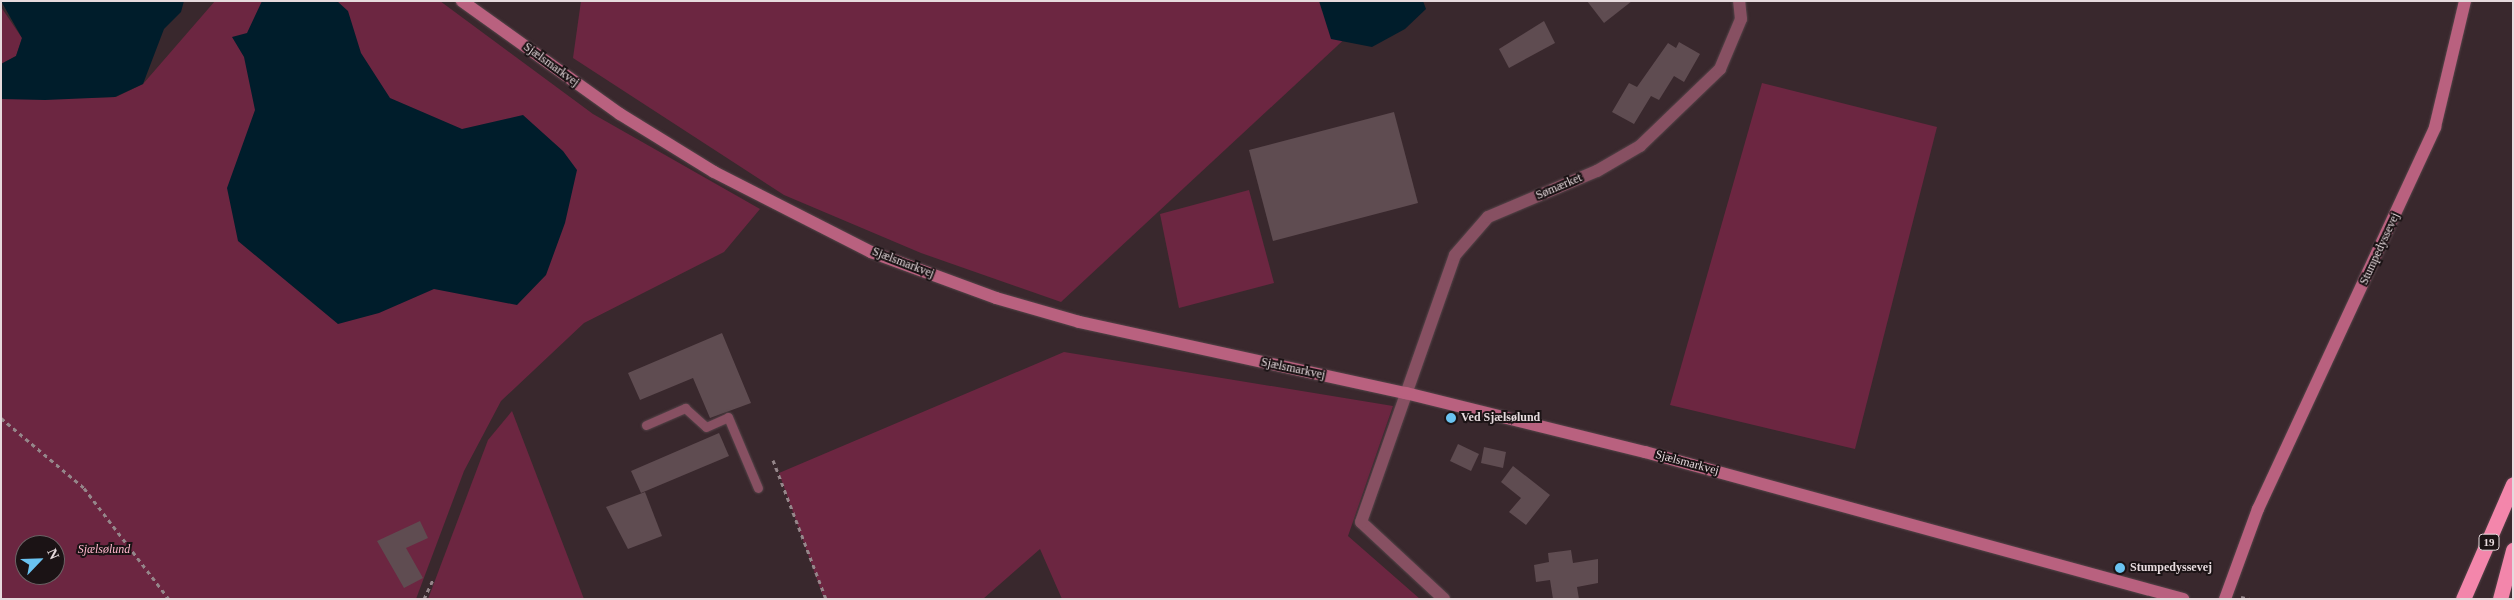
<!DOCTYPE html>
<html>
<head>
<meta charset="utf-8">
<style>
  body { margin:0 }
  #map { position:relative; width:2514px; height:600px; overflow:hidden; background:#39282d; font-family:Georgia,serif }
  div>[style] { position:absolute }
  .green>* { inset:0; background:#6c2641 }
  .water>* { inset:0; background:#001d2b }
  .building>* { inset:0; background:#5f4c51 }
  .path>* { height:3px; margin-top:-1.5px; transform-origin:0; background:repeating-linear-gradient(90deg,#95868a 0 4px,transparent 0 8px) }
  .roads { filter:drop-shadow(0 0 1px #554449) drop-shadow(0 0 1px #554449) }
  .lane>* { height:9px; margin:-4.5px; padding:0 4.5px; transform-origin:4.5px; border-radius:4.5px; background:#875062 }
  .street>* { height:12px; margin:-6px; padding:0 6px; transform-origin:6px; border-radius:6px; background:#875062 }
  .secondary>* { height:12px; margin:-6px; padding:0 6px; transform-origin:6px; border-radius:6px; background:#b9617f }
  .highway>* { height:15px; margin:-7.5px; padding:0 7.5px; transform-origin:7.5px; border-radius:7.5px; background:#f386ab }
  .dots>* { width:14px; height:14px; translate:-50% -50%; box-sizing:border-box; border:2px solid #1b1315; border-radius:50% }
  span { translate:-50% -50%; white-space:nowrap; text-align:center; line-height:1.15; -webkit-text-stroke:4px #1b1315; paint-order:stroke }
  .shield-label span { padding:1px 4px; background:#1b1315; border:1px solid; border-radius:4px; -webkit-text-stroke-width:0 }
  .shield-label { font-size:11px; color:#e6dadd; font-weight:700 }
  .street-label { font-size:12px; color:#e6dadd }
  .poi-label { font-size:12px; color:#e6dadd; font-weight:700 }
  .left { translate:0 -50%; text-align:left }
  .park-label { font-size:12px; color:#ffb8cd; font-style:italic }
  .frame { position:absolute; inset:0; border:2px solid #e6dadd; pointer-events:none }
  .north { position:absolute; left:15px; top:535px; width:50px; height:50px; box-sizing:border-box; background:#1b1315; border:1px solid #6c6365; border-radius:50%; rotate:66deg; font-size:14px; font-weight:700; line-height:20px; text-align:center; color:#e6dadd }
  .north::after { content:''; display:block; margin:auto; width:18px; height:22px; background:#6ac3f1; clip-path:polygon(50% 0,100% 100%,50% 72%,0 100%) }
</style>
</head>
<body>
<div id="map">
  <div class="green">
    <i style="clip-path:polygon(evenodd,215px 1px,440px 1px,593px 114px,760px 209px,724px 252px,584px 323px,501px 401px,464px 471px,416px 599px,1px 599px,1px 99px,116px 97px,143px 84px,215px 1px,25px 545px,55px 545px,55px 575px,25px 575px,25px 545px)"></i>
    <i style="clip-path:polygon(581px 1px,1371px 1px,1378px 8px,1061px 302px,921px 253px,784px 195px,573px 58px)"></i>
    <i style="clip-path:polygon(1px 7px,22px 38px,16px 56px,1px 64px)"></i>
    <i style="clip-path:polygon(1762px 83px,1937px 127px,1855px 449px,1670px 405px)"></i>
    <i style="clip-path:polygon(1249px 190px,1274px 283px,1179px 308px,1160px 214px)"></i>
    <i style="clip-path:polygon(1064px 352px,1393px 406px,1348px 536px,1420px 599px,1062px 599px,1040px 549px,983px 599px,824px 599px,779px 473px)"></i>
    <i style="clip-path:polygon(512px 411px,584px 599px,428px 599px,488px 440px)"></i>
  </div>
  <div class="water">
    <i style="clip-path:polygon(1px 1px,184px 1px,181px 12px,164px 29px,143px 84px,115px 97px,45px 100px,1px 99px,1px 64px,16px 56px,22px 38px)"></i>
    <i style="clip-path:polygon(262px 1px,337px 1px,348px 11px,361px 53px,390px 98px,462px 129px,523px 115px,563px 151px,577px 170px,565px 223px,546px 275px,517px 305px,434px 289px,379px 313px,338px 324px,238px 241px,227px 188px,255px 110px,244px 57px,232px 37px,247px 33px)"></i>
    <i style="clip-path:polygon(1319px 1px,1423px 1px,1426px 9px,1405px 29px,1372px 47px,1331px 39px)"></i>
  </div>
  <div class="building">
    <i style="clip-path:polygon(1587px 1px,1632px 1px,1604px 23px)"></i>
    <i style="clip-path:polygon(1544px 21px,1555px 43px,1509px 68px,1499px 49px)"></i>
    <i style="clip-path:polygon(1679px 42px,1700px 54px,1684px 82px,1674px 76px,1659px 100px,1651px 96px,1634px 124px,1612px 112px,1629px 83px,1637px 87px,1668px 43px,1676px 48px)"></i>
    <i style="clip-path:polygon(1394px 112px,1418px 203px,1273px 241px,1249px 150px)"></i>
    <i style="clip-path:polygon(722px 333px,751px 403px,710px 418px,693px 378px,640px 400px,628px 373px)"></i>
    <i style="clip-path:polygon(719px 433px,729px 456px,641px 493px,631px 471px)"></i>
    <i style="clip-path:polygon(1458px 444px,1479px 454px,1471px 471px,1450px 461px)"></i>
    <i style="clip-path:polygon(1484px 447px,1506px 452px,1503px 468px,1481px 463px)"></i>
    <i style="clip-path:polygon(1513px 466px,1550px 495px,1526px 525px,1509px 512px,1521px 498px,1501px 482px)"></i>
    <i style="clip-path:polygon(645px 492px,662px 536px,628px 549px,606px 507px)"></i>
    <i style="clip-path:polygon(420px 521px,428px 538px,406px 548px,423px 578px,404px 588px,377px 541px)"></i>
    <i style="clip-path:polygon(1571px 550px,1573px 563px,1598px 559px,1598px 583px,1577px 587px,1579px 599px,1553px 599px,1550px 580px,1536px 582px,1534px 565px,1549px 562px,1548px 553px)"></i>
  </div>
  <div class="path">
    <i style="left:1px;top:418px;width:109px;rotate:40.1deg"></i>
    <i style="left:84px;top:488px;width:140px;rotate:52.6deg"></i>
    <i style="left:773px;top:460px;width:149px;rotate:69.1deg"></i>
    <i style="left:2241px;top:597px;width:9px;rotate:13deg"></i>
    <i style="left:424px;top:599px;width:21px;rotate:-65deg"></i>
  </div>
  <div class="roads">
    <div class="lane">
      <i style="left:646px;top:425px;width:43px;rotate:-23.6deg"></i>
      <i style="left:685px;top:408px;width:28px;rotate:42deg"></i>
      <i style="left:706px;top:427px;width:24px;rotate:-24deg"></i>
      <i style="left:728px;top:417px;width:77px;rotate:67.1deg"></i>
    </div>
    <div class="street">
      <i style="left:1444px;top:599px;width:113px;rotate:-137.1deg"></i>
      <i style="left:1361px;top:522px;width:283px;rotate:-70.6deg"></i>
      <i style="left:1455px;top:255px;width:50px;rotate:-49deg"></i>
      <i style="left:1488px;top:217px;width:118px;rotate:-22.9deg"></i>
      <i style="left:1597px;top:171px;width:50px;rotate:-30.2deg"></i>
      <i style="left:1640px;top:146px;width:111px;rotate:-43.9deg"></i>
      <i style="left:1720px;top:69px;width:54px;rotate:-67.2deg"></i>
      <i style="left:1741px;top:19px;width:18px;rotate:-96deg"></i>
    </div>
    <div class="secondary">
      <i style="left:462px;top:1px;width:194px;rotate:35.6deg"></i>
      <i style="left:620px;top:114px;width:110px;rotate:31.7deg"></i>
      <i style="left:714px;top:172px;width:176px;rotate:27deg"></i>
      <i style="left:871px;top:252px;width:133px;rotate:20.2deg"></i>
      <i style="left:996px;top:298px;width:86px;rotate:16.1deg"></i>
      <i style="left:1079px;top:322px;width:335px;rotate:12.3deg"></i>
      <i style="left:1406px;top:393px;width:246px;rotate:13.9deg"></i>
      <i style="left:1645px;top:452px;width:558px;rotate:15.28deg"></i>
      <i style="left:2225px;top:599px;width:96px;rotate:-69.9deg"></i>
      <i style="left:2258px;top:509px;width:421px;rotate:-65.1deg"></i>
      <i style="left:2435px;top:127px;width:130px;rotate:-76.6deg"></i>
    </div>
    <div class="highway">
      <i style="left:2463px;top:599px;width:125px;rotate:-66.5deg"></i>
      <i style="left:2500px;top:599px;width:51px;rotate:-75.1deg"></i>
    </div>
  </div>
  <div class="dots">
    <i style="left:1451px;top:418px;background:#6ac3f1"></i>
    <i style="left:2120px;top:568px;background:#6ac3f1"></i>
  </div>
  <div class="shield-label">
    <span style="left:2489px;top:542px">19</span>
  </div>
  <div class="street-label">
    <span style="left:551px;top:65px;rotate:36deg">Sjælsmarkvej</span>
    <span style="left:1559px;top:187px;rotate:-23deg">Sømærket</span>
    <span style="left:2380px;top:249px;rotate:-65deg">Stumpedyssevej</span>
    <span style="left:903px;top:263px;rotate:21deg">Sjælsmarkvej</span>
    <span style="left:1293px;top:369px;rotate:12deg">Sjælsmarkvej</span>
    <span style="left:1687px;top:463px;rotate:15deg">Sjælsmarkvej</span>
  </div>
  <div class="poi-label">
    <span class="left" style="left:1461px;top:418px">Ved Sjælsølund</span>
    <span class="left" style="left:2130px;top:568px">Stumpedyssevej</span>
  </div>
  <div class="park-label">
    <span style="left:104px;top:550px">Sjælsølund</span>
  </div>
  <div class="frame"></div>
  <div class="north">N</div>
</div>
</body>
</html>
